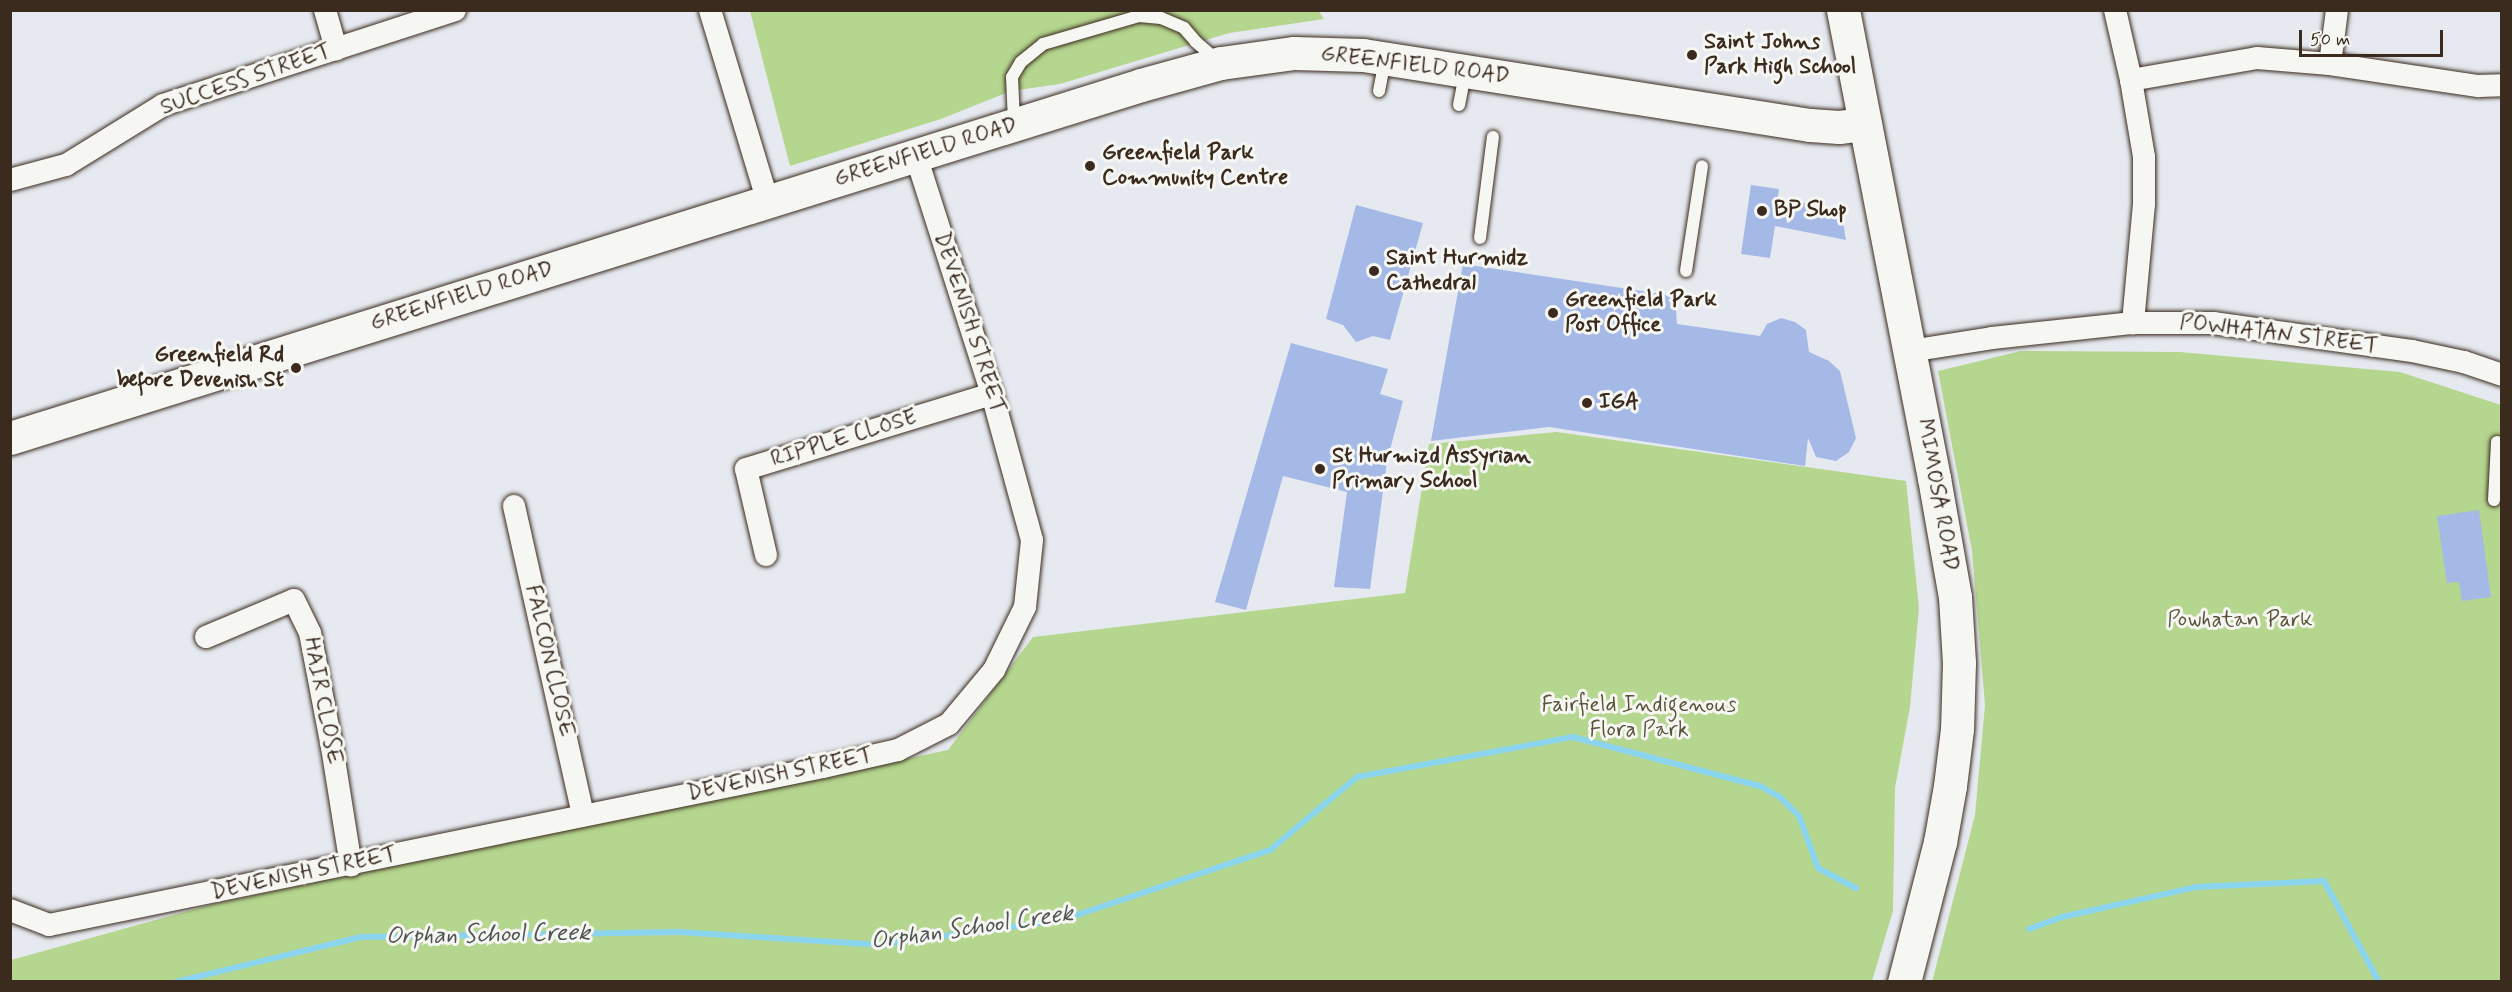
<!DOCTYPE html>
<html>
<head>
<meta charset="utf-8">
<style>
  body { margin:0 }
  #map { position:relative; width:2512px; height:992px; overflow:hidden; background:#e6eaf0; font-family:Mynerve,sans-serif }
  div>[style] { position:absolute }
  .green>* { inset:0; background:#b5d68f }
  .stream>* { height:6px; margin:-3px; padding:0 3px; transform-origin:3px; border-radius:3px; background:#8bd4ed }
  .building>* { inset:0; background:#a5b9e7 }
  .roads { filter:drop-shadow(0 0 2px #3b2a1e) drop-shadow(0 0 2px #3b2a1e) }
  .lane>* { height:12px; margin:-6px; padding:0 6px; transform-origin:6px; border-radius:6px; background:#f6f6f2 }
  .street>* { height:22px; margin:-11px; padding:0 11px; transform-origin:11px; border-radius:11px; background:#f6f6f2 }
  .secondary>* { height:33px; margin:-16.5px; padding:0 16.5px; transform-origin:16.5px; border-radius:16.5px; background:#f6f6f2 }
  .dots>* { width:16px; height:16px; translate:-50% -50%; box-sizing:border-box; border:3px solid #f6f6f2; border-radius:50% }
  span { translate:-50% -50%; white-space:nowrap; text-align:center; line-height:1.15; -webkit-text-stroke:6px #f6f6f2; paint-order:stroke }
  .poi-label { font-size:22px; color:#3b2a1e; font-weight:700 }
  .left { translate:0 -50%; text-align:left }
  .right { translate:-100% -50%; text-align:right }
  .street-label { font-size:22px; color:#3b2a1e }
  .park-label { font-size:22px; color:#5a553a }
  .water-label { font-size:24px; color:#4f5452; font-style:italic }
  .frame { position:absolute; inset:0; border:12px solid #3b2a1e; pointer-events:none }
  .scale { position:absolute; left:2299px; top:30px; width:144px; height:27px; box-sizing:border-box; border:3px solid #3b2a1e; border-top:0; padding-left:8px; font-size:18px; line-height:21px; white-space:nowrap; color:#3b2a1e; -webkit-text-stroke:4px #f6f6f2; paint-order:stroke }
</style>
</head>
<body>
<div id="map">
  <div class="green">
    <i style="clip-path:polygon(1318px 10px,1324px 19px,1229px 33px,1060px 84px,1011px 91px,941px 119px,790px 166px,750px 11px)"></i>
    <i style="clip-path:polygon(2021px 351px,2180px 352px,2400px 372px,2501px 405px,2501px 981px,1932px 982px,1975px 815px,1985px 705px,1972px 551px,1938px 371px)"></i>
    <i style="clip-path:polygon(1557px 432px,1906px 481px,1919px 608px,1910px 707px,1895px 788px,1893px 911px,1872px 981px,11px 982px,11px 960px,217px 903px,948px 750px,1033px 637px,1405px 593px,1429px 444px)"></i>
  </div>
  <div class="stream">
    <i style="left:2029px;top:929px;width:35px;rotate:-20deg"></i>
    <i style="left:2062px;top:917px;width:137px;rotate:-12.6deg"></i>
    <i style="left:2196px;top:887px;width:128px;rotate:-2.7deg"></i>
    <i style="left:2324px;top:881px;width:115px;rotate:61.4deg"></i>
    <i style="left:176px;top:982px;width:190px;rotate:-13.7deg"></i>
    <i style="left:361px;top:937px;width:318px;rotate:-0.9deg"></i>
    <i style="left:679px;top:932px;width:199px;rotate:3.7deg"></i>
    <i style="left:878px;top:945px;width:186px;rotate:-7.7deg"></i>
    <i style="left:1062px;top:920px;width:219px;rotate:-18.6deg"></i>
    <i style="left:1270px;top:850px;width:114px;rotate:-40deg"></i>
    <i style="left:1357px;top:777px;width:220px;rotate:-10.5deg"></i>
    <i style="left:1573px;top:737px;width:193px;rotate:14.7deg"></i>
    <i style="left:1760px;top:786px;width:23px;rotate:29deg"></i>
    <i style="left:1780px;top:797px;width:27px;rotate:45deg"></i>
    <i style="left:1799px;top:816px;width:55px;rotate:69.9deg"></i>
    <i style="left:1818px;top:868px;width:43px;rotate:27.8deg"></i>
  </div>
  <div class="building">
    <i style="clip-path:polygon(1751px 185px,1779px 189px,1778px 197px,1841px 211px,1846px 240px,1775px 226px,1770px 258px,1741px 254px)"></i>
    <i style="clip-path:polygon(1356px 205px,1423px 223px,1390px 340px,1373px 336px,1356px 342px,1343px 325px,1326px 319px)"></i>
    <i style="clip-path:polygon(1463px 264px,1675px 296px,1677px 324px,1760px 336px,1767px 324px,1781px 318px,1795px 322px,1806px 330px,1809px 352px,1829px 361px,1840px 371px,1856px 438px,1849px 452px,1836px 461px,1816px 457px,1808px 438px,1805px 466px,1549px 427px,1431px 441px)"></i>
    <i style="clip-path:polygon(1291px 343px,1388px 369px,1380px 394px,1403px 401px,1387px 461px,1370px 589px,1334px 587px,1347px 492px,1283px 476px,1246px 610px,1215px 602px)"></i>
    <i style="clip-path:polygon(2479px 510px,2491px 597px,2462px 601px,2459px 582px,2447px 583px,2437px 516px)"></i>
  </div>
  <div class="roads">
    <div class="lane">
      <i style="left:1379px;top:91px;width:32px;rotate:-79deg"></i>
      <i style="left:1459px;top:105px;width:33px;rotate:-79deg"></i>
      <i style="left:1014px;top:122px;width:45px;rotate:-92.5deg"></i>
      <i style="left:1012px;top:77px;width:17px;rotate:-59deg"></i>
      <i style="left:1021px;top:62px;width:28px;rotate:-39deg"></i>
      <i style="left:1043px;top:44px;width:100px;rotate:-16.3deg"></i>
      <i style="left:1139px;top:16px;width:22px;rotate:5deg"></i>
      <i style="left:1161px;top:18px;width:25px;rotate:23deg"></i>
      <i style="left:1184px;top:28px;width:18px;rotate:49deg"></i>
      <i style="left:1196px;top:42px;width:29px;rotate:41deg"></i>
      <i style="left:1480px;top:238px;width:102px;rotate:-82.7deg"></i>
      <i style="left:1686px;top:271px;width:106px;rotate:-81.3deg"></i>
      <i style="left:2497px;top:442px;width:40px;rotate:92.9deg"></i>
      <i style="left:2495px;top:482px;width:7px"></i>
      <i style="left:2494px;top:500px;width:18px;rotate:-87deg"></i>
    </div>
    <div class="street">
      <i style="left:325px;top:10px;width:41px;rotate:74.2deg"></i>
      <i style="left:710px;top:10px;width:201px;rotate:73.2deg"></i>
      <i style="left:2115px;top:10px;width:72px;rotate:77.1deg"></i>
      <i style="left:2131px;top:80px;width:78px;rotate:80.4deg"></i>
      <i style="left:2144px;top:157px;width:47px;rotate:90deg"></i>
      <i style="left:2144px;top:204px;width:120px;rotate:95.3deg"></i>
      <i style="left:2330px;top:64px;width:54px;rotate:-82.6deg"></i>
      <i style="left:2131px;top:80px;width:128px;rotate:-9.9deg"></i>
      <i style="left:2257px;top:58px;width:73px;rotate:4.7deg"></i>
      <i style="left:2330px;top:64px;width:150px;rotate:8.5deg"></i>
      <i style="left:2478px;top:86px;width:24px;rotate:-2deg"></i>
      <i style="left:10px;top:180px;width:58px;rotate:-15deg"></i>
      <i style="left:66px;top:165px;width:114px;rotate:-31.7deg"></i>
      <i style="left:163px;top:105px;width:307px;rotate:-18deg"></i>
      <i style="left:1910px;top:351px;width:83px;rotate:-9deg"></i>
      <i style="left:1992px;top:338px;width:142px;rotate:-6.1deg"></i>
      <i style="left:2133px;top:323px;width:80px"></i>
      <i style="left:2213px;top:323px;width:201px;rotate:8deg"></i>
      <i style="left:2412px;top:351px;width:53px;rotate:11.9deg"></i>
      <i style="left:2464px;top:362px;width:40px;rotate:18.9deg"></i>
      <i style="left:514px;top:506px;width:317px;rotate:77.4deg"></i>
      <i style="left:766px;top:555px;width:88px;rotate:-103.1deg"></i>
      <i style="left:746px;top:469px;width:257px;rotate:-17deg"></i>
      <i style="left:206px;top:637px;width:95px;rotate:-22.8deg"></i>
      <i style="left:294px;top:600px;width:37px;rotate:64deg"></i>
      <i style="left:310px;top:633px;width:116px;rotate:79.1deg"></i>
      <i style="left:332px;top:747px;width:120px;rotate:80.9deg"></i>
      <i style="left:10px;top:910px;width:42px;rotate:21deg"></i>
      <i style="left:49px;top:925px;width:790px;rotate:-11.54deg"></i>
      <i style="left:823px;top:767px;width:77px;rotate:-12.8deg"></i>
      <i style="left:898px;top:750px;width:57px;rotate:-27deg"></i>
      <i style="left:949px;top:724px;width:70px;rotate:-50.2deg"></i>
      <i style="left:994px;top:670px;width:70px;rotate:-63.8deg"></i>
      <i style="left:1025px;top:607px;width:67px;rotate:-84deg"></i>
      <i style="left:1032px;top:540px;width:151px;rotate:-105.3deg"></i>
      <i style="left:992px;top:394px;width:250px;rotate:-107.7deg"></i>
    </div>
    <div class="secondary">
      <i style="left:1843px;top:10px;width:477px;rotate:79deg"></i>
      <i style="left:1934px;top:478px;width:121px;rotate:80deg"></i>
      <i style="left:1955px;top:597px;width:66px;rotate:86.5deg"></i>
      <i style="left:1959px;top:663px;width:66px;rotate:91.7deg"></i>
      <i style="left:1957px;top:729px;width:57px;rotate:97deg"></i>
      <i style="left:1950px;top:786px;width:57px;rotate:100.1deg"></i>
      <i style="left:1940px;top:842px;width:145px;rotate:104.4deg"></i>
      <i style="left:10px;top:438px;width:1185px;rotate:-17.33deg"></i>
      <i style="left:1141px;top:85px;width:83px;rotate:-15.4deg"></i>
      <i style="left:1221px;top:63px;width:74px;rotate:-7.8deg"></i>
      <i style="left:1294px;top:53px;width:69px;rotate:1.7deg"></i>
      <i style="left:1363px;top:55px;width:452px;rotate:8.9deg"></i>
      <i style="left:1810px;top:125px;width:29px;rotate:4deg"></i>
      <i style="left:1839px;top:127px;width:26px;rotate:-7deg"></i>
    </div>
  </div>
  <div class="dots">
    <i style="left:1692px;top:55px;background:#3b2a1e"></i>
    <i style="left:1090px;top:166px;background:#3b2a1e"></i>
    <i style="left:1762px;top:211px;background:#3b2a1e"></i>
    <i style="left:1374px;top:271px;background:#3b2a1e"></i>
    <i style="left:1553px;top:313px;background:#3b2a1e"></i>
    <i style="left:296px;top:368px;background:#3b2a1e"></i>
    <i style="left:1587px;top:403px;background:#3b2a1e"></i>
    <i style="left:1320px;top:469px;background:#3b2a1e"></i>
  </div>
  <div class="poi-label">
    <span class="left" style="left:1704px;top:55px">Saint Johns<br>Park High School</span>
    <span class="left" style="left:1102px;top:166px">Greenfield Park<br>Community Centre</span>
    <span class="left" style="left:1774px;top:211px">BP Shop</span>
    <span class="left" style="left:1386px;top:271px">Saint Hurmidz<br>Cathedral</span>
    <span class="left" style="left:1565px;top:313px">Greenfield Park<br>Post Office</span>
    <span class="right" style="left:284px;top:368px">Greenfield Rd<br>before Devenish St</span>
    <span class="left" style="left:1599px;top:403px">IGA</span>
    <span class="left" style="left:1332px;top:469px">St Hurmizd Assyrian<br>Primary School</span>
  </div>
  <div class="street-label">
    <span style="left:1415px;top:66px;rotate:7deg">GREENFIELD ROAD</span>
    <span style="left:246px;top:80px;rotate:-19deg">SUCCESS STREET</span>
    <span style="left:926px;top:153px;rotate:-17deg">GREENFIELD ROAD</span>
    <span style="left:462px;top:297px;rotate:-17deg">GREENFIELD ROAD</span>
    <span style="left:969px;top:323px;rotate:72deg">DEVENISH STREET</span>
    <span style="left:2279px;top:335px;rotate:7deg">POWHATAN STREET</span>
    <span style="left:844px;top:439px;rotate:-17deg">RIPPLE CLOSE</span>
    <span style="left:1937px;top:495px;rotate:80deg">MIMOSA ROAD</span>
    <span style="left:549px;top:661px;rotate:77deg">FALCON CLOSE</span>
    <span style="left:322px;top:701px;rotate:79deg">HAIR CLOSE</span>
    <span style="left:780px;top:775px;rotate:-12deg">DEVENISH STREET</span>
    <span style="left:304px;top:874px;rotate:-12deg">DEVENISH STREET</span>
  </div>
  <div class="park-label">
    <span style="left:2240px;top:621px">Powhatan Park</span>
    <span style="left:1639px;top:718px">Fairfield Indigenous<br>Flora Park</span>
  </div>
  <div class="water-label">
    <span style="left:972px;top:928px;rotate:-8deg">Orphan School Creek</span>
    <span style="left:488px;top:935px;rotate:-1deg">Orphan School Creek</span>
  </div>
  <div class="frame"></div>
  <div class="scale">50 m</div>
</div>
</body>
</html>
